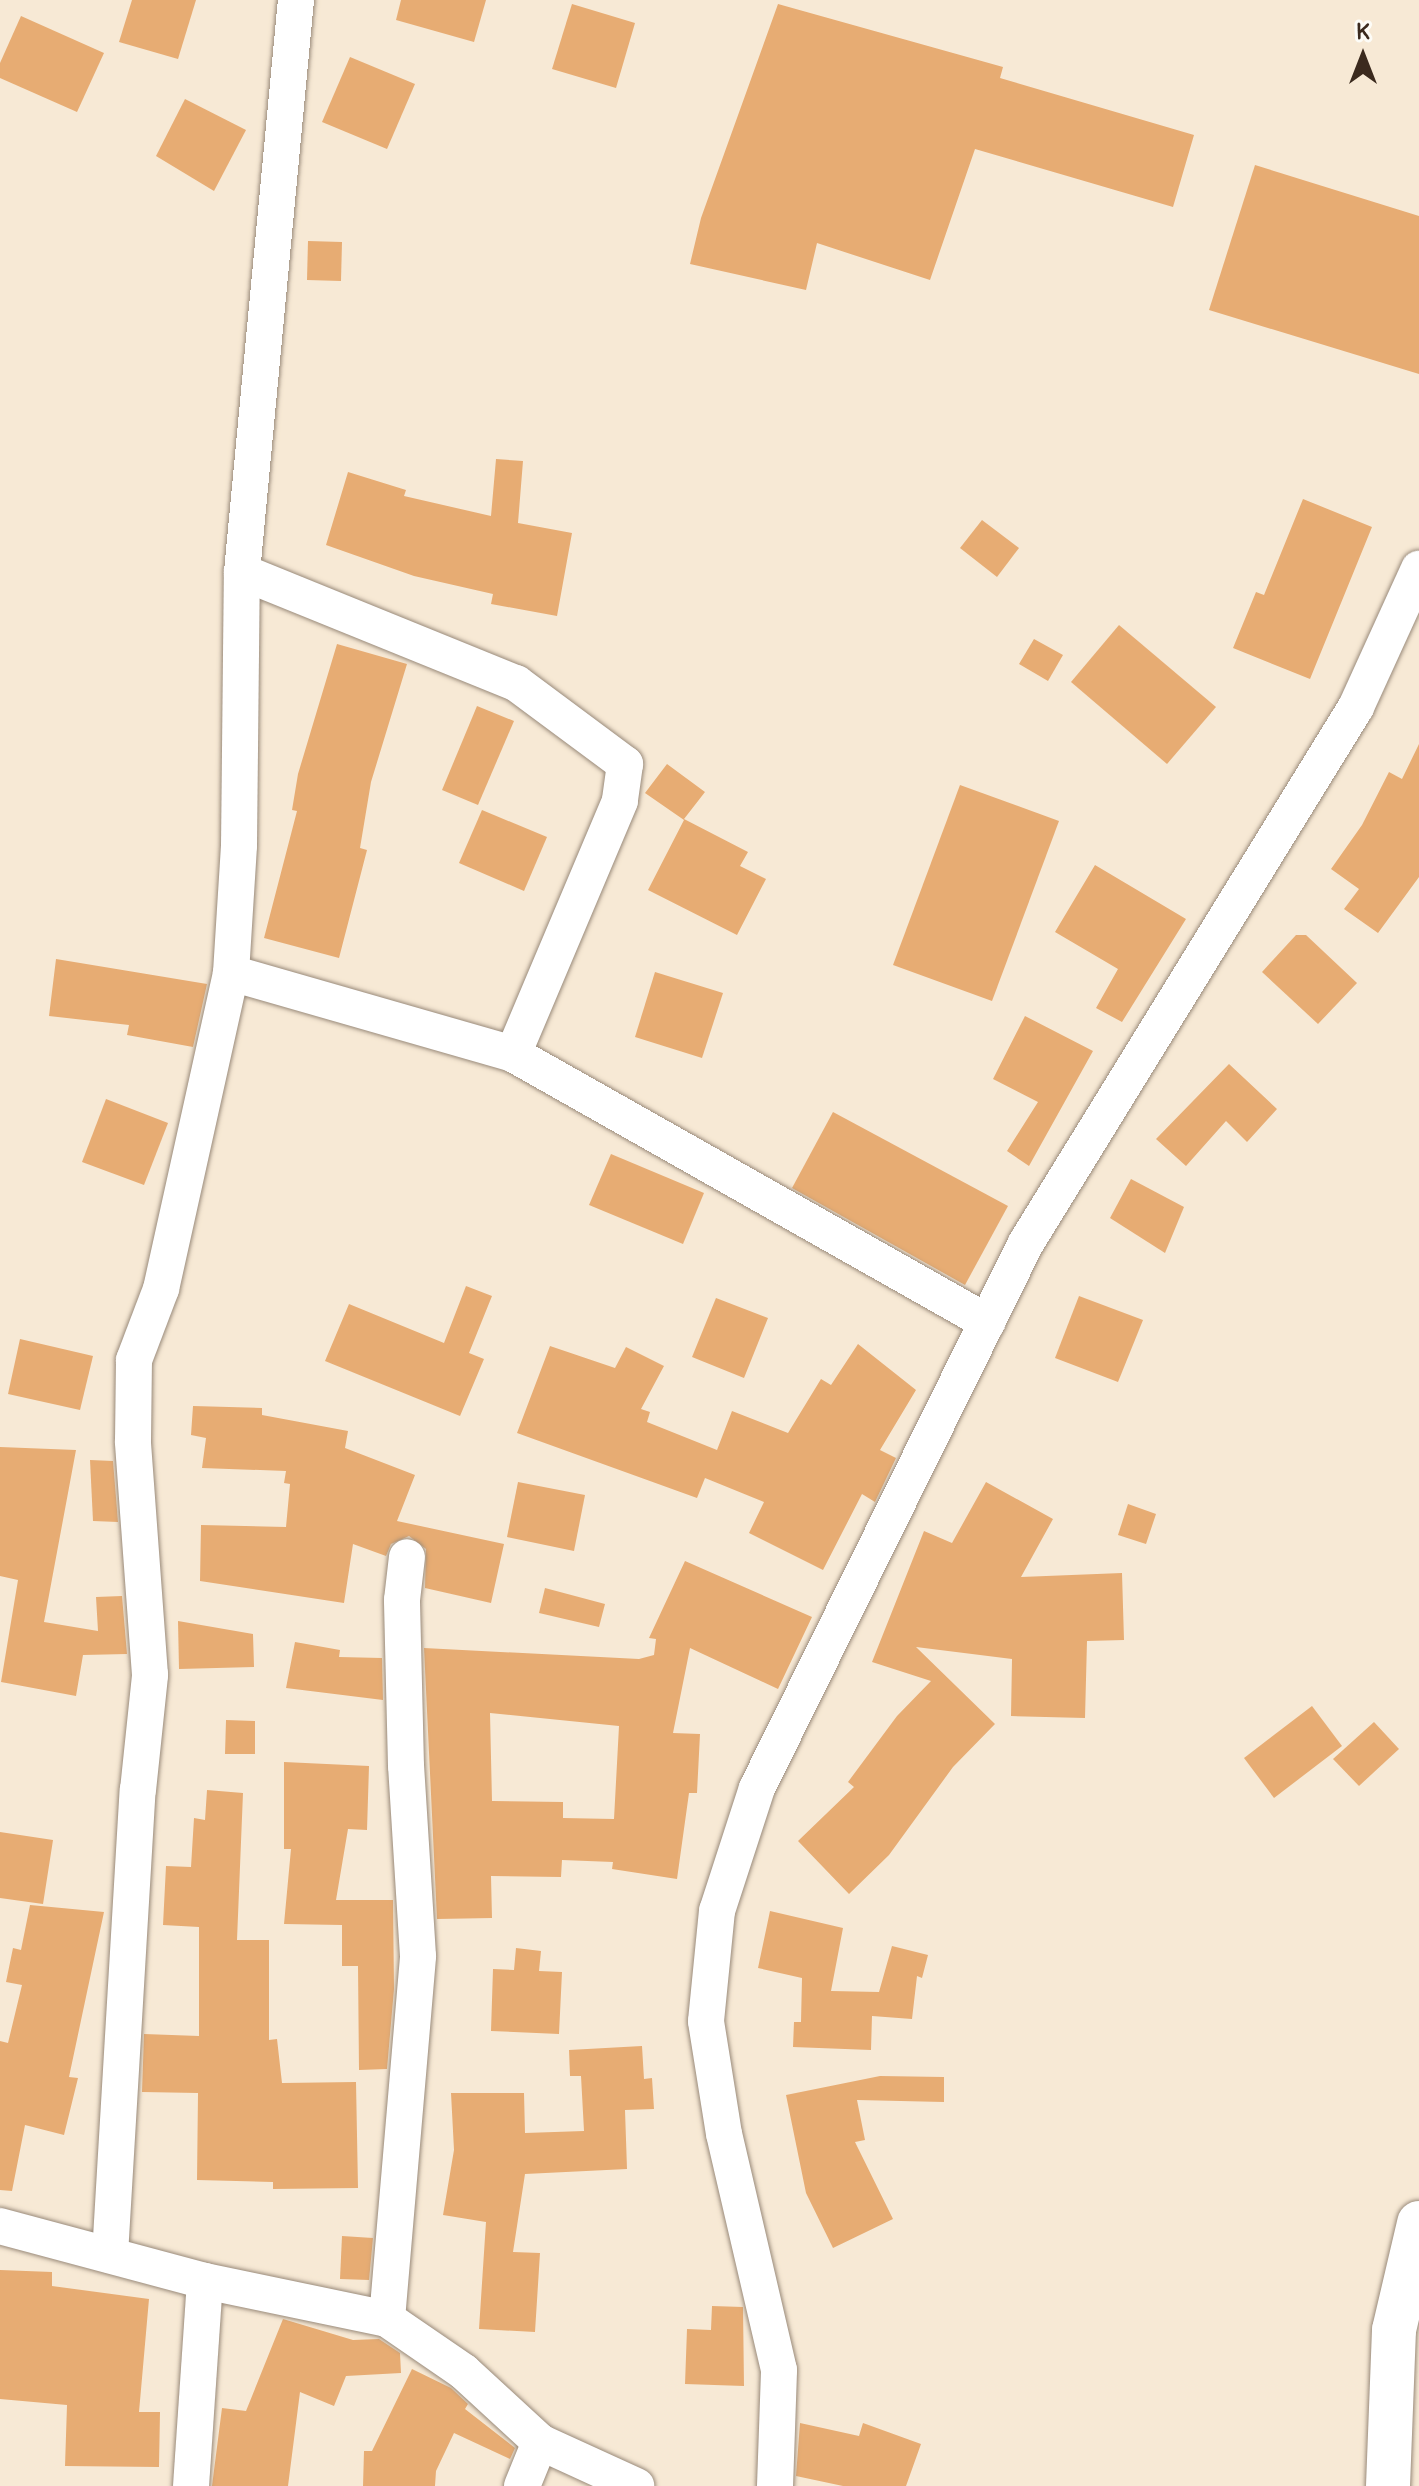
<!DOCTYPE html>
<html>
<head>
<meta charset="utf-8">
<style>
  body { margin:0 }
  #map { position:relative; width:1419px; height:2486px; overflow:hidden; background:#f7e9d5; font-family:Pangolin,sans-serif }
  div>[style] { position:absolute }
  .building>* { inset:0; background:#e7ac73 }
  .roads { filter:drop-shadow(0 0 2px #998a7a) drop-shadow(0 0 2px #998a7a) }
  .minor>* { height:36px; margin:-18px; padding:0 18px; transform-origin:18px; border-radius:18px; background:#fff }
  .tertiary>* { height:44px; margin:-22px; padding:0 22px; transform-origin:22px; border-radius:22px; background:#fff }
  span { translate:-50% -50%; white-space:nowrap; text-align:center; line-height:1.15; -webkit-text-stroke:7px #fdfcf7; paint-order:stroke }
  .north { position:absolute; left:1323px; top:16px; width:80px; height:80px; -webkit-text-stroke:6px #fdfcf7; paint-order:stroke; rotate:0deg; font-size:22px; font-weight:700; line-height:32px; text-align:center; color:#3b2a1e }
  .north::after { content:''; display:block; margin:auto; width:28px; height:36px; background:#3b2a1e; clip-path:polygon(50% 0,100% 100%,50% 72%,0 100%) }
</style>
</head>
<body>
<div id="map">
  <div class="building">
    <i style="clip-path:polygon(132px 0,196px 0,178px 59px,119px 42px)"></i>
    <i style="clip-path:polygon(401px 0,486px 0,474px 42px,396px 20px)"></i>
    <i style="clip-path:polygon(572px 4px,635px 23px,616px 88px,552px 69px)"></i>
    <i style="clip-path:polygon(778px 4px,1003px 67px,1000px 78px,1194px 135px,1173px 207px,975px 149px,930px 280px,817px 243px,806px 290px,690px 264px,701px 218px)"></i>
    <i style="clip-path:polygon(21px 16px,104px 53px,77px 112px,0 78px,0 63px)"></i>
    <i style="clip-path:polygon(350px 57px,415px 84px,387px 149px,322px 122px)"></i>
    <i style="clip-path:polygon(185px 99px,246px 130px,214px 191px,156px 156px)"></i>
    <i style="clip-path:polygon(1255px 165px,1419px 216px,1419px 374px,1209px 310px)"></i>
    <i style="clip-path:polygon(308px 241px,342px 242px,341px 281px,307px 280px)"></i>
    <i style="clip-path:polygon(496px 459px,523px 461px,518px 523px,572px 533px,557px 616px,491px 604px,493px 594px,414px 576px,326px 545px,348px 472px,406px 490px,404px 496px,491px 516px)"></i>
    <i style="clip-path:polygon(1303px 499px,1372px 527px,1310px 679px,1233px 648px,1256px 592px,1264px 595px)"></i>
    <i style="clip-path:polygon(982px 520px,1019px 548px,997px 577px,960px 548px)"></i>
    <i style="clip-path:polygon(1119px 625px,1216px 707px,1167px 764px,1071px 682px)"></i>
    <i style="clip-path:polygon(1034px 639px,1063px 655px,1048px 681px,1019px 664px)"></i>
    <i style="clip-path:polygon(337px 644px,407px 664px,371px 782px,360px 848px,367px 850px,339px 958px,264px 938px,297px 811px,292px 810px,298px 774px)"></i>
    <i style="clip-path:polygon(477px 706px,514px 721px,478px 805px,442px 790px)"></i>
    <i style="clip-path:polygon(1419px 744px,1419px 877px,1378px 933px,1344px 909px,1359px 889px,1331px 869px,1362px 825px,1389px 772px,1402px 779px)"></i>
    <i style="clip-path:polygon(667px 764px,705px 792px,684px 819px,748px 852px,740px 866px,766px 879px,737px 935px,648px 890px,684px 820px,645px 793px)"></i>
    <i style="clip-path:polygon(960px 785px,1059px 821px,992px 1001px,893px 965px)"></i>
    <i style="clip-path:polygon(482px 810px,547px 837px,524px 891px,459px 863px)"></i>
    <i style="clip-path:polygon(1095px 865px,1186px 919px,1122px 1022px,1096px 1008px,1118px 969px,1055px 932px)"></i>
    <i style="clip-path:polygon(1296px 935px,1306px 935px,1357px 983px,1318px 1024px,1262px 972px)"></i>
    <i style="clip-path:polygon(56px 959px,207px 984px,193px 1047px,127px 1035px,129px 1025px,49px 1016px)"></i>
    <i style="clip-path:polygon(655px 972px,723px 993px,702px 1058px,635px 1037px)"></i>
    <i style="clip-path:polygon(1025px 1016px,1093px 1051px,1029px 1166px,1007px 1151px,1038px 1102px,993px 1079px)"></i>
    <i style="clip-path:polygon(1229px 1064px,1277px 1109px,1247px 1142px,1226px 1121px,1186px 1166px,1156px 1139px)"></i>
    <i style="clip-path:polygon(106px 1099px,168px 1123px,144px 1185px,82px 1162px)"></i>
    <i style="clip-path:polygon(833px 1112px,1008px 1206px,965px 1285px,792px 1188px)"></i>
    <i style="clip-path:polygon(611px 1154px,704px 1193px,683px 1244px,589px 1205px)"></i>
    <i style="clip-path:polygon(1131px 1179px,1184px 1207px,1165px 1253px,1110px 1218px)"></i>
    <i style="clip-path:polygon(466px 1286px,492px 1296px,469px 1353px,484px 1359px,460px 1416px,325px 1361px,349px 1304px,444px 1343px)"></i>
    <i style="clip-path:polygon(1079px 1296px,1143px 1320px,1118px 1382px,1055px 1358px)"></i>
    <i style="clip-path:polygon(716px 1298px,768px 1318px,744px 1378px,692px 1357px)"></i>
    <i style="clip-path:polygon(20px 1339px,93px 1356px,80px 1410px,8px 1394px)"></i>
    <i style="clip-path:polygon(858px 1344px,916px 1390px,880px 1450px,896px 1458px,875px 1502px,862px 1494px,823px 1570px,749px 1533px,764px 1502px,705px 1478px,697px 1498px,517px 1433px,550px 1346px,615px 1368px,626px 1347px,664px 1366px,641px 1409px,650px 1412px,647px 1422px,717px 1450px,732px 1411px,788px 1433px,821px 1379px,831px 1385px)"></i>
    <i style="clip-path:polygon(193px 1406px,262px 1408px,262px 1415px,348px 1431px,345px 1448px,415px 1475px,397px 1521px,504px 1544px,491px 1603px,425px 1588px,426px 1549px,409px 1536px,391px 1544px,386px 1556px,353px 1544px,344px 1603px,200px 1581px,201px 1525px,286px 1527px,290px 1484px,284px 1483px,286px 1471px,202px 1468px,206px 1438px,191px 1435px)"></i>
    <i style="clip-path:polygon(0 1447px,76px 1450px,44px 1622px,98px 1631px,96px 1597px,122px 1596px,127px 1654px,83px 1655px,76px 1696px,1px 1682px,18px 1580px,0 1576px)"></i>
    <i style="clip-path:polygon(90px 1460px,113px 1461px,118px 1522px,93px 1521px)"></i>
    <i style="clip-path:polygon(518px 1482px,585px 1495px,574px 1551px,507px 1537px)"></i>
    <i style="clip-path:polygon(986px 1482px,1053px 1519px,1021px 1577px,1122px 1573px,1124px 1640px,1087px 1641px,1085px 1718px,1011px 1716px,1012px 1659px,916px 1647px,995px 1724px,953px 1767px,889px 1855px,849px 1894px,798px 1841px,854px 1787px,848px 1782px,897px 1716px,931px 1681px,872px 1662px,924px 1531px,952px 1543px)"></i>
    <i style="clip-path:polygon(1128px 1504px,1156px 1514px,1146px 1544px,1118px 1535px)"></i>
    <i style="clip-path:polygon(evenodd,685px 1561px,812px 1617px,778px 1689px,690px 1648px,673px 1733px,700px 1734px,697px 1793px,689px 1793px,677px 1879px,612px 1869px,613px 1862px,562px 1860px,561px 1877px,491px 1876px,492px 1918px,437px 1919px,424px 1648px,639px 1659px,654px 1655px,656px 1639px,649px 1638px,685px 1561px,490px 1713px,619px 1726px,614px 1819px,563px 1818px,563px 1802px,492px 1801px,490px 1713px)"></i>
    <i style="clip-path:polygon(545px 1588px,605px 1604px,599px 1627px,539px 1613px)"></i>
    <i style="clip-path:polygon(178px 1621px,253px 1634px,254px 1667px,179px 1669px)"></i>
    <i style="clip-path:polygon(295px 1642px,340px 1650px,339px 1657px,382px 1658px,383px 1700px,286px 1688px)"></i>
    <i style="clip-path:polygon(1312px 1706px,1342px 1746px,1274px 1798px,1244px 1758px)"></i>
    <i style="clip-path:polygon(226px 1720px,255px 1721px,255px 1754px,225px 1754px)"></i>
    <i style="clip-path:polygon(1374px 1722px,1399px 1749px,1359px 1786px,1333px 1759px)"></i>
    <i style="clip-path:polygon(284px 1762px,369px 1766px,367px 1830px,348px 1829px,336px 1900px,393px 1900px,394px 1989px,387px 2069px,359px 2070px,358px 1966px,342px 1966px,342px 1925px,284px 1924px,291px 1849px,284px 1849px)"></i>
    <i style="clip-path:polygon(207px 1790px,243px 1793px,237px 1940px,269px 1940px,269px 2040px,277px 2039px,282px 2083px,356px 2082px,358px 2188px,273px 2189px,273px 2182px,197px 2180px,198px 2093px,142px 2092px,144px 2034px,199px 2036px,199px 1927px,163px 1925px,166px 1866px,191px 1867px,194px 1818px,205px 1820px)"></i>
    <i style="clip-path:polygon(0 1832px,53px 1840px,43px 1904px,0 1898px)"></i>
    <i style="clip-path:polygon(30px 1905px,104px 1912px,69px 2077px,78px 2078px,64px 2135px,25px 2125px,12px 2191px,0 2190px,0 2041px,8px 2043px,22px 1985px,6px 1982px,13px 1948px,21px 1950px)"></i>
    <i style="clip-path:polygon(770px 1911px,843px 1928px,831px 1991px,879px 1992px,892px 1946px,928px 1955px,922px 1978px,917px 1976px,912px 2019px,872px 2016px,871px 2050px,793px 2047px,794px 2022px,801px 2022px,802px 1978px,758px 1968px)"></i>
    <i style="clip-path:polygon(516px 1948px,541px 1951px,539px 1971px,562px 1972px,559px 2034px,491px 2031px,493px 1969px,514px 1970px)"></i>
    <i style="clip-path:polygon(642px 2046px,644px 2079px,652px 2078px,654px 2109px,625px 2110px,627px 2169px,525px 2174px,513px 2252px,540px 2253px,535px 2332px,479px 2329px,486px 2222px,443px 2215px,454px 2150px,451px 2093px,524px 2093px,525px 2133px,584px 2131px,581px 2076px,570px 2076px,569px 2050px)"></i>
    <i style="clip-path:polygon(880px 2076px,944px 2077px,944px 2102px,857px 2100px,865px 2140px,855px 2142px,893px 2219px,833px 2248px,806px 2193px,786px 2095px)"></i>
    <i style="clip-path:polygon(342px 2236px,373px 2238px,369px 2280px,340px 2279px)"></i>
    <i style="clip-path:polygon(0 2270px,52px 2272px,52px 2286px,149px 2299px,139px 2412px,160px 2412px,159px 2467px,65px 2466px,67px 2405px,0 2399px)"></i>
    <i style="clip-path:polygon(712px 2306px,743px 2307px,744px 2386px,685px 2384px,687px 2329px,711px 2330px)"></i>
    <i style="clip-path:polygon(283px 2319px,353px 2340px,379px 2339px,400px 2353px,401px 2373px,346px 2376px,334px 2406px,300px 2392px,288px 2486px,212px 2486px,222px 2408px,246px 2411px)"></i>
    <i style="clip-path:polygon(412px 2369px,451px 2388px,468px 2404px,465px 2409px,515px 2448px,510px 2459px,454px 2433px,436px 2471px,435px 2486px,363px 2486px,364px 2451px,372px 2451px)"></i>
    <i style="clip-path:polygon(800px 2423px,859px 2436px,863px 2423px,921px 2444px,906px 2486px,843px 2486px,796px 2476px)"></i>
  </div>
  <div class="roads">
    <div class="minor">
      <i style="left:242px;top:572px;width:296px;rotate:22.1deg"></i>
      <i style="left:516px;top:683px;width:136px;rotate:36.6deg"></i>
      <i style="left:625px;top:764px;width:37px;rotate:98deg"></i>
      <i style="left:620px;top:801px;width:275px;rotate:112.9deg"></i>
      <i style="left:231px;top:973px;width:293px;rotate:16deg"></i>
      <i style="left:513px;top:1054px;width:545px;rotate:29.48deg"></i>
      <i style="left:0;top:2226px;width:212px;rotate:15deg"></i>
      <i style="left:205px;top:2281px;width:186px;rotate:11.8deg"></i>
      <i style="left:387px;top:2319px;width:93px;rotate:34.5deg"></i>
      <i style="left:464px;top:2372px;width:103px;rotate:42.6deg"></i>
      <i style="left:540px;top:2442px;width:106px;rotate:24.6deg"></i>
      <i style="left:110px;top:2255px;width:466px;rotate:-86.6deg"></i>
      <i style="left:138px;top:1790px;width:116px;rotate:-84deg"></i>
      <i style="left:150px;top:1675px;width:235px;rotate:-94.2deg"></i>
      <i style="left:133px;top:1441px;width:81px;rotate:-89.3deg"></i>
      <i style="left:134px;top:1360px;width:76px;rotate:-69.2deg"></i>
      <i style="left:161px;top:1289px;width:324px;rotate:-77.5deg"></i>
      <i style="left:231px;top:973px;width:128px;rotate:-86.4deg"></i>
      <i style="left:239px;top:845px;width:273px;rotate:-89.4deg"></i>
      <i style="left:242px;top:572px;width:575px;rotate:-84.61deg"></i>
      <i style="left:387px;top:2319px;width:364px;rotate:-85.1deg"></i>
      <i style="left:418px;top:1956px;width:190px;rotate:-93.6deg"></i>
      <i style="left:406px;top:1766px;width:166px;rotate:-91.4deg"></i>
      <i style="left:402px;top:1600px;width:43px;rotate:-83.4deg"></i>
      <i style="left:191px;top:2486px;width:205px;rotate:-86.1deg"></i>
      <i style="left:522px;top:2486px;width:48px;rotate:-67.8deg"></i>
      <i style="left:775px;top:2486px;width:116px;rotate:-88deg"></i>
      <i style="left:779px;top:2370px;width:242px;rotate:-103.1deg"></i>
      <i style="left:724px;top:2134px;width:114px;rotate:-99.1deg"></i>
      <i style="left:706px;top:2021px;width:111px;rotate:-84.3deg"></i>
      <i style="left:717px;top:1911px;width:129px;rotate:-72deg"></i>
      <i style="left:757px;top:1788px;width:608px;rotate:-63.73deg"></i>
      <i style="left:1026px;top:1243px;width:629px;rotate:-58.38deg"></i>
      <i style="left:1356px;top:707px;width:152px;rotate:-65.5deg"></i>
    </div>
    <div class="tertiary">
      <i style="left:1388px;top:2486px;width:156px;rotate:-87.8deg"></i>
      <i style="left:1394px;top:2330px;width:110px;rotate:-76.8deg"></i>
    </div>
  </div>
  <div class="north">K</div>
</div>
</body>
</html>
